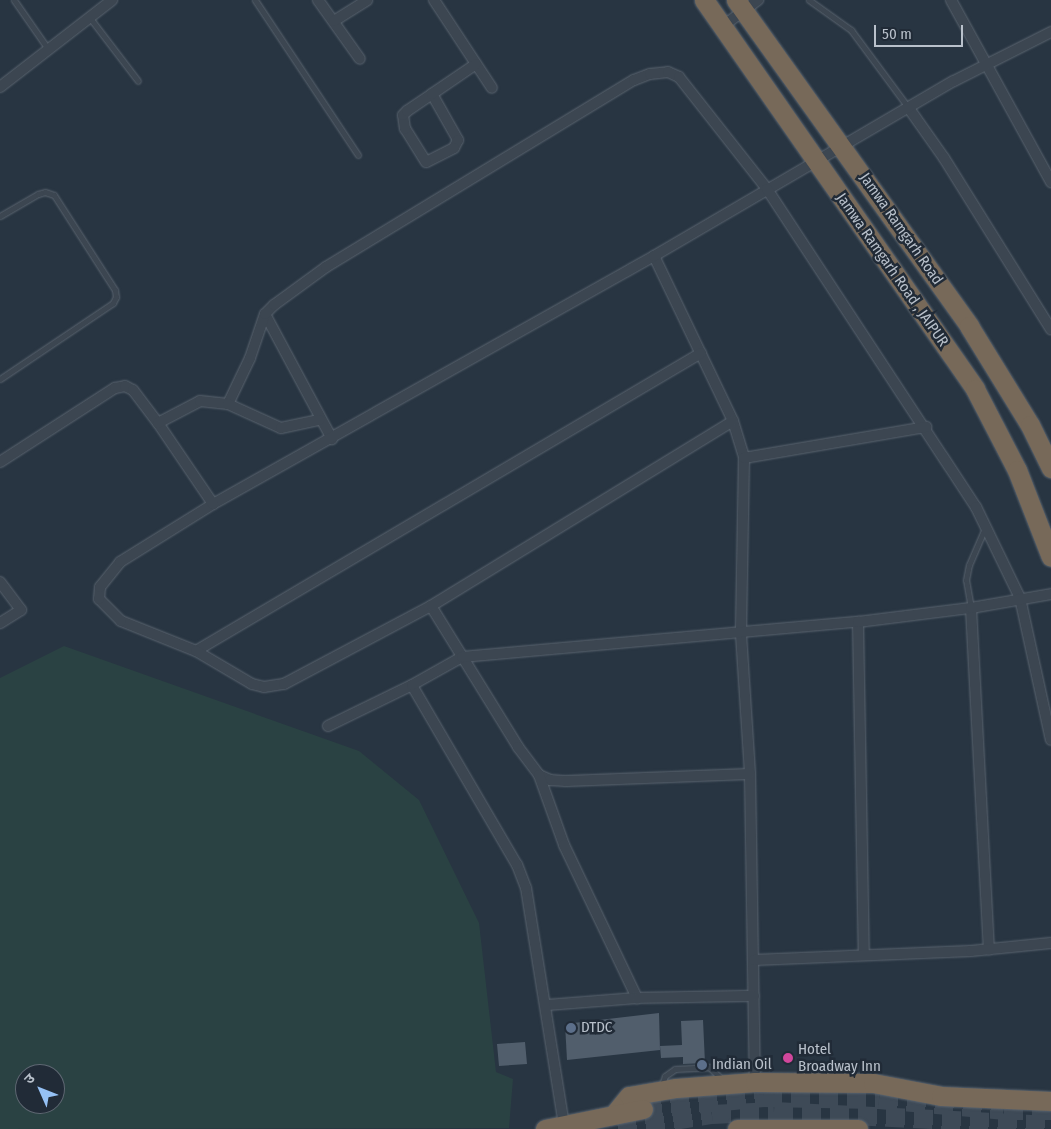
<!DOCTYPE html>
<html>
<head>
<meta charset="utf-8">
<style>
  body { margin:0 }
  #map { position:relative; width:1051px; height:1129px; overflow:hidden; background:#283542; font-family:"Fira Sans Condensed","Noto Sans Devanagari",sans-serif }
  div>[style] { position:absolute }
  .green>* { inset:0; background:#2a4243 }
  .building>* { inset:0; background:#515e6c }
  .highway-tunnel>* { height:19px; margin-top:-9.5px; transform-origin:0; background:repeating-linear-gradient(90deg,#3e4a57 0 19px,transparent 0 28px) }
  .roads { filter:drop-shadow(0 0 1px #5a646f) drop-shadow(0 0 1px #5a646f) }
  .lane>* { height:5px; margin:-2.5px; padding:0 2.5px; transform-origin:2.5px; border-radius:2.5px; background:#3c4651 }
  .street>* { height:10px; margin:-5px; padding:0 5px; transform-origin:5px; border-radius:5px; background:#3c4651 }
  .highway>* { height:19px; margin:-9.5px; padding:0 9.5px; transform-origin:9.5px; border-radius:9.5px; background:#776959 }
  .dots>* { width:14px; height:14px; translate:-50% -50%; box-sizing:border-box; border:2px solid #212b37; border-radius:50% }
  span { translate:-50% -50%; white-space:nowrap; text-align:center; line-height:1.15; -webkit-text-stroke:5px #212b37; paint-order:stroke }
  .street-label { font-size:15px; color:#b9c1cb }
  .poi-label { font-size:15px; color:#b9c1cb }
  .left { translate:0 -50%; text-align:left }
  .north { position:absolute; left:15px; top:1064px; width:50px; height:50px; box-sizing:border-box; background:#212b37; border:1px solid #5e6772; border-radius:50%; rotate:314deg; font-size:14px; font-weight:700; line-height:20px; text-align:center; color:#b9c1cb }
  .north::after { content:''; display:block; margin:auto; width:18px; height:22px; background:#95c1f5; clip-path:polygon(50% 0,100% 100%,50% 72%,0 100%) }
  .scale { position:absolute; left:874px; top:25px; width:89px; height:22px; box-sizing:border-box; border:2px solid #b9c1cb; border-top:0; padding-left:6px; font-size:15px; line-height:18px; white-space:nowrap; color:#b9c1cb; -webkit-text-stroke:4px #212b37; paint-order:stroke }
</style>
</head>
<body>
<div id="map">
  <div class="green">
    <i style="clip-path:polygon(evenodd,64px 646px,359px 751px,419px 800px,479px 923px,496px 1072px,513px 1079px,509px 1128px,0 1129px,0 678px,64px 646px,25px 1074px,55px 1074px,55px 1104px,25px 1104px,25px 1074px)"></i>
  </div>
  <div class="building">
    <i style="clip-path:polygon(659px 1013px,660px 1050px,567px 1060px,565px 1024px)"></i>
    <i style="clip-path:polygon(703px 1020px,705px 1063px,683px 1064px,683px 1057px,661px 1058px,660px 1046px,682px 1045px,681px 1021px)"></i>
    <i style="clip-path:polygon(525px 1042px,527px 1064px,499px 1066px,497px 1044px)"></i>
  </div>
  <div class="highway-tunnel">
    <i style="left:643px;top:1109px;width:121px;rotate:-5.7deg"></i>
    <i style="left:763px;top:1097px;width:116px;rotate:1deg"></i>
    <i style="left:879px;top:1099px;width:125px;rotate:5deg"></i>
    <i style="left:1004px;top:1110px;width:47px"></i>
    <i style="left:618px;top:1129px;width:95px;rotate:-9.1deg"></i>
    <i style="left:712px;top:1114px;width:62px;rotate:-2.8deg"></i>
    <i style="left:774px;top:1111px;width:277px;rotate:2.9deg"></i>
  </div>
  <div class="roads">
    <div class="lane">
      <i style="left:14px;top:0;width:60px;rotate:55.2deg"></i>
      <i style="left:255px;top:0;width:186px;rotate:56.4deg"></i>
      <i style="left:809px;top:0;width:52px;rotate:35.5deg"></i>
      <i style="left:851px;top:30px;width:96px;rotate:53.5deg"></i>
      <i style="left:90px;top:18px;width:79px;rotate:52.7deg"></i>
      <i style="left:0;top:216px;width:44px;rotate:-30.1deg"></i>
      <i style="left:38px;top:194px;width:7px;rotate:-16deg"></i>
      <i style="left:45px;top:192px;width:9px;rotate:18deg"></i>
      <i style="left:54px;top:195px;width:113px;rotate:57.3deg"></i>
      <i style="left:115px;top:290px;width:7px;rotate:82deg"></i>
      <i style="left:116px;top:297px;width:7px;rotate:117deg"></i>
      <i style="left:113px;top:303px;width:136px;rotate:146.1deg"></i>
      <i style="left:971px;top:608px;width:28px;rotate:-100deg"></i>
      <i style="left:966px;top:580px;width:15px;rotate:-79deg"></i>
      <i style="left:969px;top:565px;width:40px;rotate:-66.6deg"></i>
      <i style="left:662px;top:1085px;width:9px;rotate:-72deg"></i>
      <i style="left:665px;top:1076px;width:12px;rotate:-35deg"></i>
      <i style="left:675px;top:1069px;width:34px;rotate:-3deg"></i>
      <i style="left:709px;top:1067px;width:19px;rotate:43deg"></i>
    </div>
    <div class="street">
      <i style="left:318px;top:0;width:72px;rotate:54.6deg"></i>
      <i style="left:434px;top:0;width:105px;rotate:56.6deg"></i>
      <i style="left:951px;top:0;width:208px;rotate:61.2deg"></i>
      <i style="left:334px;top:21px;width:39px;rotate:-32deg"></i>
      <i style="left:723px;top:26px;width:44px;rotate:-36.6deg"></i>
      <i style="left:0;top:87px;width:142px;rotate:-37.8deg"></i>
      <i style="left:432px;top:94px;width:53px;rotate:60.5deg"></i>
      <i style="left:458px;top:140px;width:9px;rotate:117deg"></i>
      <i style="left:454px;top:148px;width:31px;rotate:153deg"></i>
      <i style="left:426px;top:162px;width:39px;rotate:-122deg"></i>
      <i style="left:405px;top:129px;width:14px;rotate:-98deg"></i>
      <i style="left:403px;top:115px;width:6px;rotate:-45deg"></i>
      <i style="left:407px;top:111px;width:30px;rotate:-34deg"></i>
      <i style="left:432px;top:94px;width:53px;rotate:-34.3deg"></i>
      <i style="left:908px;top:107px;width:62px;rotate:54.8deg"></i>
      <i style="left:944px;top:158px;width:202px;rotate:58deg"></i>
      <i style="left:654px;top:256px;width:183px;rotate:64.4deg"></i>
      <i style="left:733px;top:421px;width:39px;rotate:73deg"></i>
      <i style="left:744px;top:458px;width:176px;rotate:91deg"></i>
      <i style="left:741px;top:634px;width:140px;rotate:86.3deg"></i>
      <i style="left:750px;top:774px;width:308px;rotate:89.1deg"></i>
      <i style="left:265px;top:314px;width:142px;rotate:61.8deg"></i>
      <i style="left:701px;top:353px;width:586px;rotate:149.46deg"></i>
      <i style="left:196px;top:651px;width:81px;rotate:-158.2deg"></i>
      <i style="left:121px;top:621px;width:31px;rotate:-135deg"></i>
      <i style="left:99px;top:599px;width:12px;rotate:-85deg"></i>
      <i style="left:100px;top:587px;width:32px;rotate:-51deg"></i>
      <i style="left:120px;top:562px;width:110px;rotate:-31.9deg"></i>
      <i style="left:213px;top:504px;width:506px;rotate:-29.35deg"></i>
      <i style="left:654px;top:256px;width:347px;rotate:-30.3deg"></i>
      <i style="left:954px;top:81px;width:109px;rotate:-26.8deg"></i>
      <i style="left:228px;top:404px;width:51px;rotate:-64.4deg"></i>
      <i style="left:250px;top:358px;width:46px;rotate:-71.2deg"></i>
      <i style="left:265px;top:314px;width:13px;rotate:-45deg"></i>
      <i style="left:274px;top:305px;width:64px;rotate:-36.2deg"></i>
      <i style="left:326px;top:267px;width:360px;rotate:-31.3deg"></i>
      <i style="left:634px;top:80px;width:17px;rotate:-21deg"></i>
      <i style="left:650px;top:74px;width:18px;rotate:-6deg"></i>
      <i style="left:668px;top:72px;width:12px;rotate:24deg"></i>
      <i style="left:679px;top:77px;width:142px;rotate:51.8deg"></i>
      <i style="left:767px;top:189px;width:381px;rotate:56.7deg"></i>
      <i style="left:976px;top:507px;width:101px;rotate:64.2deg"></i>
      <i style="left:1020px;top:598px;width:145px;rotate:77.7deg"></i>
      <i style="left:158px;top:423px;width:98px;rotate:55.8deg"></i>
      <i style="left:744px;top:458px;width:185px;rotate:-9.7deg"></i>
      <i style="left:0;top:462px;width:137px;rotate:-32.8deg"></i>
      <i style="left:115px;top:388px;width:10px;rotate:-11deg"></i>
      <i style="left:125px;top:386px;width:9px;rotate:27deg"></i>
      <i style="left:133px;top:390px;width:41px;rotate:52.9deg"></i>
      <i style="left:158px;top:423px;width:47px;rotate:-27.6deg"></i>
      <i style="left:200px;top:401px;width:28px;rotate:6deg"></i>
      <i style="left:228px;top:404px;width:58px;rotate:24.4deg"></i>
      <i style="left:281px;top:428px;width:39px;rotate:-12deg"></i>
      <i style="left:0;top:582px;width:35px;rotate:53deg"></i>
      <i style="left:21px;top:610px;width:25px;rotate:148deg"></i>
      <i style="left:431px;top:606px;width:166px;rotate:58.3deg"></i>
      <i style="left:518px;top:747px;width:35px;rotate:53deg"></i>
      <i style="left:539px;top:775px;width:12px;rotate:24deg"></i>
      <i style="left:550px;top:780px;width:16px;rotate:4deg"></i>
      <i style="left:566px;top:781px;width:184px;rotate:-2.2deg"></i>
      <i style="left:971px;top:608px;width:342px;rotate:87deg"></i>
      <i style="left:858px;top:622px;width:333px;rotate:89deg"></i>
      <i style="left:196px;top:651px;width:65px;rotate:30.5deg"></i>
      <i style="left:252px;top:684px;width:12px;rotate:14deg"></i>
      <i style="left:264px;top:687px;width:20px;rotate:-9deg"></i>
      <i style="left:284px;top:684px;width:166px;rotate:-28deg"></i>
      <i style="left:431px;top:606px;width:354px;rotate:-31.5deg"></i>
      <i style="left:328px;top:726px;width:93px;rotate:-26deg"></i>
      <i style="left:539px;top:775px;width:74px;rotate:70.3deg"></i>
      <i style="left:564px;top:845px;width:170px;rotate:64.5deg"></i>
      <i style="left:754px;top:960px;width:217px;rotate:-2.4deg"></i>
      <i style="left:971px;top:951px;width:80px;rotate:-5.7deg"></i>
      <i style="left:547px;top:1005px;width:90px;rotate:-4.4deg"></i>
      <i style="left:637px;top:998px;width:117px;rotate:-1deg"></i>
      <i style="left:564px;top:1125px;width:240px;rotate:-99.1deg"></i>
      <i style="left:526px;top:888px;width:25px;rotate:-111deg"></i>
      <i style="left:517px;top:865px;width:208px;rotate:-120.3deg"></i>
      <i style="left:412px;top:685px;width:57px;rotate:-29.2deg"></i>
      <i style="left:462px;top:657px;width:398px;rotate:-5.1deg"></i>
      <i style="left:858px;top:622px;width:114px;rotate:-7.1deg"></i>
      <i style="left:971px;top:608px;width:81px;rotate:-9.9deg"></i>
    </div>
    <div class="highway">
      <i style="left:704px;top:0;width:474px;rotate:55.1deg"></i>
      <i style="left:975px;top:389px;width:91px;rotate:62.6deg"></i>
      <i style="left:1017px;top:470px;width:93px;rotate:68.7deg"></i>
      <i style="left:736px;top:0;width:401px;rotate:54.4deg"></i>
      <i style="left:969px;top:326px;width:116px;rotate:58.4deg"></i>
      <i style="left:1030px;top:425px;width:48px;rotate:64deg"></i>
      <i style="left:615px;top:1113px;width:22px;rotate:-51deg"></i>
      <i style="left:629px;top:1096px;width:48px;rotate:-9.7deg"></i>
      <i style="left:676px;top:1088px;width:79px;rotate:-4.3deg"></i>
      <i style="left:755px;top:1082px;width:118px;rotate:0.5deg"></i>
      <i style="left:873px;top:1083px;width:69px;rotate:10.8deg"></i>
      <i style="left:941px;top:1096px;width:110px;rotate:2.6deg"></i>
      <i style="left:545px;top:1129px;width:100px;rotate:-11.5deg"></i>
      <i style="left:737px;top:1129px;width:121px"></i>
    </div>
  </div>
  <div class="dots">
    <i style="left:571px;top:1028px;background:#5c6f8a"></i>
    <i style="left:788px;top:1058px;background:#d1479c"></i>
    <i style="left:702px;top:1065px;background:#5c6f8a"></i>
  </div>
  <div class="street-label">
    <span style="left:901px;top:229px;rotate:55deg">Jamwa Ramgarh Road</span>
    <span style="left:892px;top:270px;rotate:55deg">Jamwa Ramgarh Road , JAIPUR</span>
  </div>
  <div class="poi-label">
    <span class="left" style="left:581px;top:1028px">DTDC</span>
    <span class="left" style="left:798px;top:1058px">Hotel<br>Broadway Inn</span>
    <span class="left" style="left:712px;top:1065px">Indian Oil</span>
  </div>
  <div class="north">उ</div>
  <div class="scale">50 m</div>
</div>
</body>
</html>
